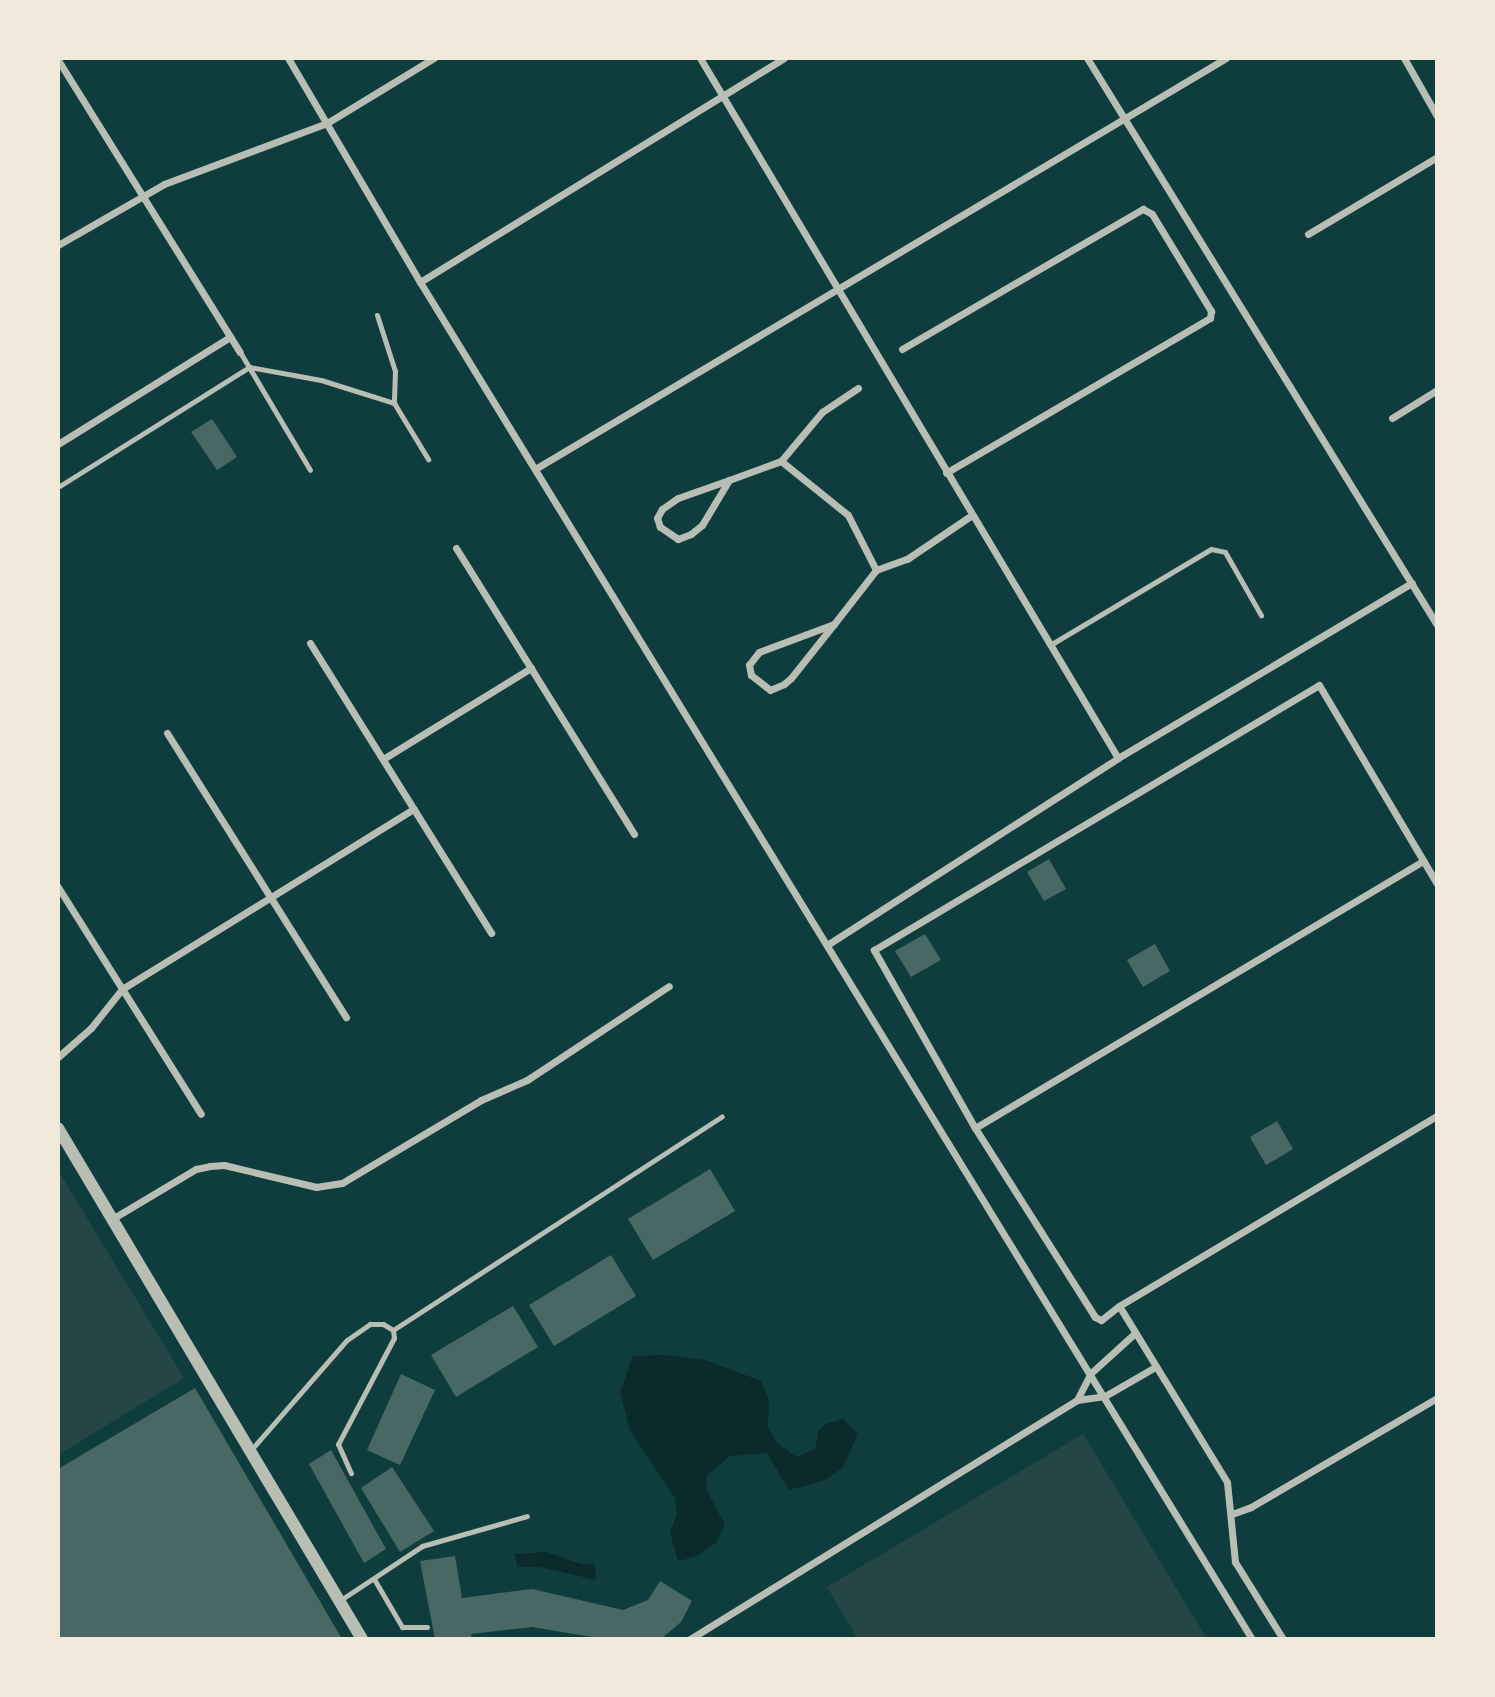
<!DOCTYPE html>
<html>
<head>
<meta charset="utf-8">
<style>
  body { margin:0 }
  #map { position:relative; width:1495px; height:1697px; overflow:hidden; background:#0f3d3e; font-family:"PT Sans Narrow",sans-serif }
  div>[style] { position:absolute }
  .green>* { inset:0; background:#244646 }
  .water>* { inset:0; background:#0a2a2b }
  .building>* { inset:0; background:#486865 }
  .service>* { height:5px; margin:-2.5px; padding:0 2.5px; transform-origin:2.5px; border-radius:2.5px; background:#b8beb3 }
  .minor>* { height:7px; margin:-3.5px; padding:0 3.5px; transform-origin:3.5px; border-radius:3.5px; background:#b8beb3 }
  .tertiary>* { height:12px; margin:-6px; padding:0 6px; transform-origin:6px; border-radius:6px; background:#b8beb3 }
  span { translate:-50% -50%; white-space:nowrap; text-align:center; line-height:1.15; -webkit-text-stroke:5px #f1e9da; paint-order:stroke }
  .frame { position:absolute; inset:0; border:60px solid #f1e9da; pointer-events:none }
</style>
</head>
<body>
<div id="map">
  <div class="green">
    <i style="clip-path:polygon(58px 1170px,184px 1378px,58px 1455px)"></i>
    <i style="clip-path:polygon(1083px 1434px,1207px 1639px,858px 1639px,827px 1587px)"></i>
  </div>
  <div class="water">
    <i style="clip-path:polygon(663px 1355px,706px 1360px,761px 1381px,769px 1399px,768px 1427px,777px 1443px,797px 1457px,815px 1449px,818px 1432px,825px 1424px,843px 1419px,858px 1434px,843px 1467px,826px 1480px,789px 1490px,767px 1453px,730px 1456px,707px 1475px,706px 1489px,725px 1525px,716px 1543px,695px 1557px,678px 1561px,670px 1533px,677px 1513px,675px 1498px,630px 1431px,620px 1392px,633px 1356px)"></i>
    <i style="clip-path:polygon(546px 1552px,581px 1564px,595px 1564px,596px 1580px,540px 1567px,517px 1567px,515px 1554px)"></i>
  </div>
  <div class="building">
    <i style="clip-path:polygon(212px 419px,237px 457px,217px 470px,191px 432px)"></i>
    <i style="clip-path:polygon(1049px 859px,1066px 889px,1044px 901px,1027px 872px)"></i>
    <i style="clip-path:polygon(925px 934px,941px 960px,911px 977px,895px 951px)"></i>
    <i style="clip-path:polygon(1155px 944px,1170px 971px,1143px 987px,1127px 960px)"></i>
    <i style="clip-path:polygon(1277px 1121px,1293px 1149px,1266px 1165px,1250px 1137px)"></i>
    <i style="clip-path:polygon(710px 1169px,735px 1211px,653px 1260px,628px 1219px)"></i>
    <i style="clip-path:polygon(611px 1255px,636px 1296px,554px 1346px,529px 1305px)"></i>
    <i style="clip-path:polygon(513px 1306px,538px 1347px,456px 1397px,431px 1355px)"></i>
    <i style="clip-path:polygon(401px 1374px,435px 1390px,400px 1465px,367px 1450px)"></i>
    <i style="clip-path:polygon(195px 1388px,342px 1639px,58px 1639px,58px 1469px)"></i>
    <i style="clip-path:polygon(331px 1450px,386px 1549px,364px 1563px,309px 1464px)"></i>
    <i style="clip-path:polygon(392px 1467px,434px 1531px,400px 1552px,361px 1488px)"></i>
    <i style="clip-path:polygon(455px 1556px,462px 1598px,532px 1589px,623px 1610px,648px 1600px,660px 1581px,692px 1601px,681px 1622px,661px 1639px,604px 1639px,532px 1627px,471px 1634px,472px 1639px,435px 1639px,420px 1561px)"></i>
  </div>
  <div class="service">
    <i style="left:377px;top:315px;width:59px;rotate:72.2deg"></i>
    <i style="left:395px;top:371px;width:32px;rotate:92deg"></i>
    <i style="left:394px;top:403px;width:66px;rotate:58.7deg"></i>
    <i style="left:240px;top:352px;width:137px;rotate:59.3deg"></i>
    <i style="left:58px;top:487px;width:226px;rotate:-32.1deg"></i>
    <i style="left:249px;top:367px;width:73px;rotate:10.2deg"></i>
    <i style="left:321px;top:380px;width:77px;rotate:17.5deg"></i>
    <i style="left:1050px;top:645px;width:187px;rotate:-30.8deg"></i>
    <i style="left:1211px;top:549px;width:14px;rotate:12deg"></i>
    <i style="left:1225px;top:552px;width:73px;rotate:60.3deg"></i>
    <i style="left:393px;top:1330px;width:392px;rotate:-33deg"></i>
    <i style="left:250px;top:1451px;width:147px;rotate:-48.9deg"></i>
    <i style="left:347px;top:1340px;width:28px;rotate:-35deg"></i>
    <i style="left:370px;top:1324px;width:13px"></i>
    <i style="left:383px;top:1324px;width:12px;rotate:31deg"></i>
    <i style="left:393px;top:1330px;width:8px;rotate:83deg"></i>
    <i style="left:394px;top:1338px;width:120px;rotate:117.8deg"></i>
    <i style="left:338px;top:1444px;width:32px;rotate:66deg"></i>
    <i style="left:374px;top:1579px;width:56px;rotate:59.7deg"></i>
    <i style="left:402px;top:1627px;width:25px"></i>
    <i style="left:339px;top:1601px;width:100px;rotate:-33.5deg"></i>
    <i style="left:422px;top:1546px;width:109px;rotate:-15.9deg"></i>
  </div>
  <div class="minor">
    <i style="left:288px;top:58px;width:260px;rotate:59.5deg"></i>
    <i style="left:420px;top:282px;width:1592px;rotate:58.49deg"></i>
    <i style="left:700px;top:58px;width:815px;rotate:59.16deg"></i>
    <i style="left:1087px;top:58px;width:666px;rotate:58.31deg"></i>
    <i style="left:1404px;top:58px;width:67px;rotate:60.4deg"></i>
    <i style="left:58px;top:60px;width:344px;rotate:58.1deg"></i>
    <i style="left:1308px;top:234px;width:150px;rotate:-30.8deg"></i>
    <i style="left:58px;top:245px;width:122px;rotate:-29.9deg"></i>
    <i style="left:164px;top:184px;width:174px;rotate:-20.5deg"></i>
    <i style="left:327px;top:123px;width:125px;rotate:-31.3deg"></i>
    <i style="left:420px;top:282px;width:427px;rotate:-31.6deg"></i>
    <i style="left:902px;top:349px;width:279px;rotate:-30.2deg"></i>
    <i style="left:1143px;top:209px;width:10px;rotate:29deg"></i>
    <i style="left:1152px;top:214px;width:114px;rotate:58.7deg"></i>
    <i style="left:1211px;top:311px;width:7px;rotate:98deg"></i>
    <i style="left:1210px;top:318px;width:306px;rotate:149.6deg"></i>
    <i style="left:858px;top:388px;width:43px;rotate:146.3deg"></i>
    <i style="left:822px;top:412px;width:64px;rotate:129.9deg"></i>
    <i style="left:781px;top:461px;width:86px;rotate:38.9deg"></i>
    <i style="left:848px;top:515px;width:62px;rotate:63deg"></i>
    <i style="left:1392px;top:418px;width:53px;rotate:-31.9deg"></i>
    <i style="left:58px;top:444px;width:203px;rotate:-31.9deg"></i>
    <i style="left:535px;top:469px;width:804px;rotate:-30.74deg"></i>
    <i style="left:729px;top:480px;width:52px;rotate:121deg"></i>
    <i style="left:702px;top:525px;width:14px;rotate:141deg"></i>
    <i style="left:691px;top:534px;width:14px;rotate:159deg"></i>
    <i style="left:678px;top:539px;width:22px;rotate:-146deg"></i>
    <i style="left:660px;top:527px;width:9px;rotate:-108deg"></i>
    <i style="left:657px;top:518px;width:10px;rotate:-61deg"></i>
    <i style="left:662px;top:509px;width:19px;rotate:-35deg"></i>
    <i style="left:678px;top:498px;width:54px;rotate:-19.4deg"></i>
    <i style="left:729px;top:480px;width:55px;rotate:-20.1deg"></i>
    <i style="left:456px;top:548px;width:337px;rotate:58.1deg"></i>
    <i style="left:834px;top:624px;width:80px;rotate:159.5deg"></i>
    <i style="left:759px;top:652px;width:16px;rotate:128deg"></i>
    <i style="left:749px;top:665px;width:10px;rotate:79deg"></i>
    <i style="left:751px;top:675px;width:24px;rotate:38deg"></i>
    <i style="left:770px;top:690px;width:15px;rotate:-23deg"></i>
    <i style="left:784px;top:684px;width:9px;rotate:-41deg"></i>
    <i style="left:791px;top:678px;width:69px;rotate:-51.5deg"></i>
    <i style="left:834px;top:624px;width:68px;rotate:-52.1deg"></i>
    <i style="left:876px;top:570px;width:33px;rotate:-20deg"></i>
    <i style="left:907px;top:559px;width:78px;rotate:-34.1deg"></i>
    <i style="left:310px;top:643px;width:342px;rotate:58deg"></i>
    <i style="left:167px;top:733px;width:336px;rotate:57.8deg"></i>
    <i style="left:383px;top:759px;width:174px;rotate:-31.6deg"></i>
    <i style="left:58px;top:887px;width:268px;rotate:57.8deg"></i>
    <i style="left:827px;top:945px;width:346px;rotate:-32.7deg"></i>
    <i style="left:1118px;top:758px;width:342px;rotate:-30.8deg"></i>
    <i style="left:58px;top:1057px;width:44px;rotate:-41.3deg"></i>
    <i style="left:91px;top:1028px;width:50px;rotate:-51.5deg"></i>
    <i style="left:122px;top:989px;width:343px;rotate:-31.7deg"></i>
    <i style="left:975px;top:1128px;width:522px;rotate:-30.79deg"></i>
    <i style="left:112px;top:1219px;width:98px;rotate:-30.8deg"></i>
    <i style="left:196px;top:1169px;width:14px;rotate:-12deg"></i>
    <i style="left:210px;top:1166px;width:14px;rotate:-4deg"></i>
    <i style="left:224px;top:1165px;width:95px;rotate:13.4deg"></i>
    <i style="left:316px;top:1187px;width:26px;rotate:-9deg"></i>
    <i style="left:342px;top:1183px;width:162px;rotate:-30.8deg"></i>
    <i style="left:481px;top:1100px;width:50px;rotate:-23.5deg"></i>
    <i style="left:527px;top:1080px;width:170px;rotate:-33.5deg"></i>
    <i style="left:1119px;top:1306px;width:370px;rotate:-30.9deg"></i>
    <i style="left:1077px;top:1400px;width:30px;rotate:-63deg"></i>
    <i style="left:1091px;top:1373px;width:59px;rotate:-42.3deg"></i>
    <i style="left:1232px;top:1514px;width:20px;rotate:-20deg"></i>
    <i style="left:1251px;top:1507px;width:216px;rotate:-30.4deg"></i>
    <i style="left:690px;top:1639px;width:455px;rotate:-31.7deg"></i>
    <i style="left:1077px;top:1400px;width:28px;rotate:-8deg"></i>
    <i style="left:1105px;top:1396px;width:58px;rotate:-30.1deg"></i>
    <i style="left:1283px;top:1639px;width:91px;rotate:-121.9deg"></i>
    <i style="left:1235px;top:1562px;width:80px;rotate:-95.7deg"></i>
    <i style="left:1227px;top:1482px;width:206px;rotate:-121.5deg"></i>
    <i style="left:1119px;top:1306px;width:23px;rotate:142deg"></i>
    <i style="left:1101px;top:1320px;width:7px;rotate:-153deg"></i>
    <i style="left:1095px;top:1317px;width:224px;rotate:-122.4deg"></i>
    <i style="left:975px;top:1128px;width:205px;rotate:-119.6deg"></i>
    <i style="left:874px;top:950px;width:518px;rotate:-30.77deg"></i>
    <i style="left:1319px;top:685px;width:231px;rotate:59.3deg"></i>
  </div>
  <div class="tertiary">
    <i style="left:58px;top:1128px;width:595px;rotate:59.25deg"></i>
  </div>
  <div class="frame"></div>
</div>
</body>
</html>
